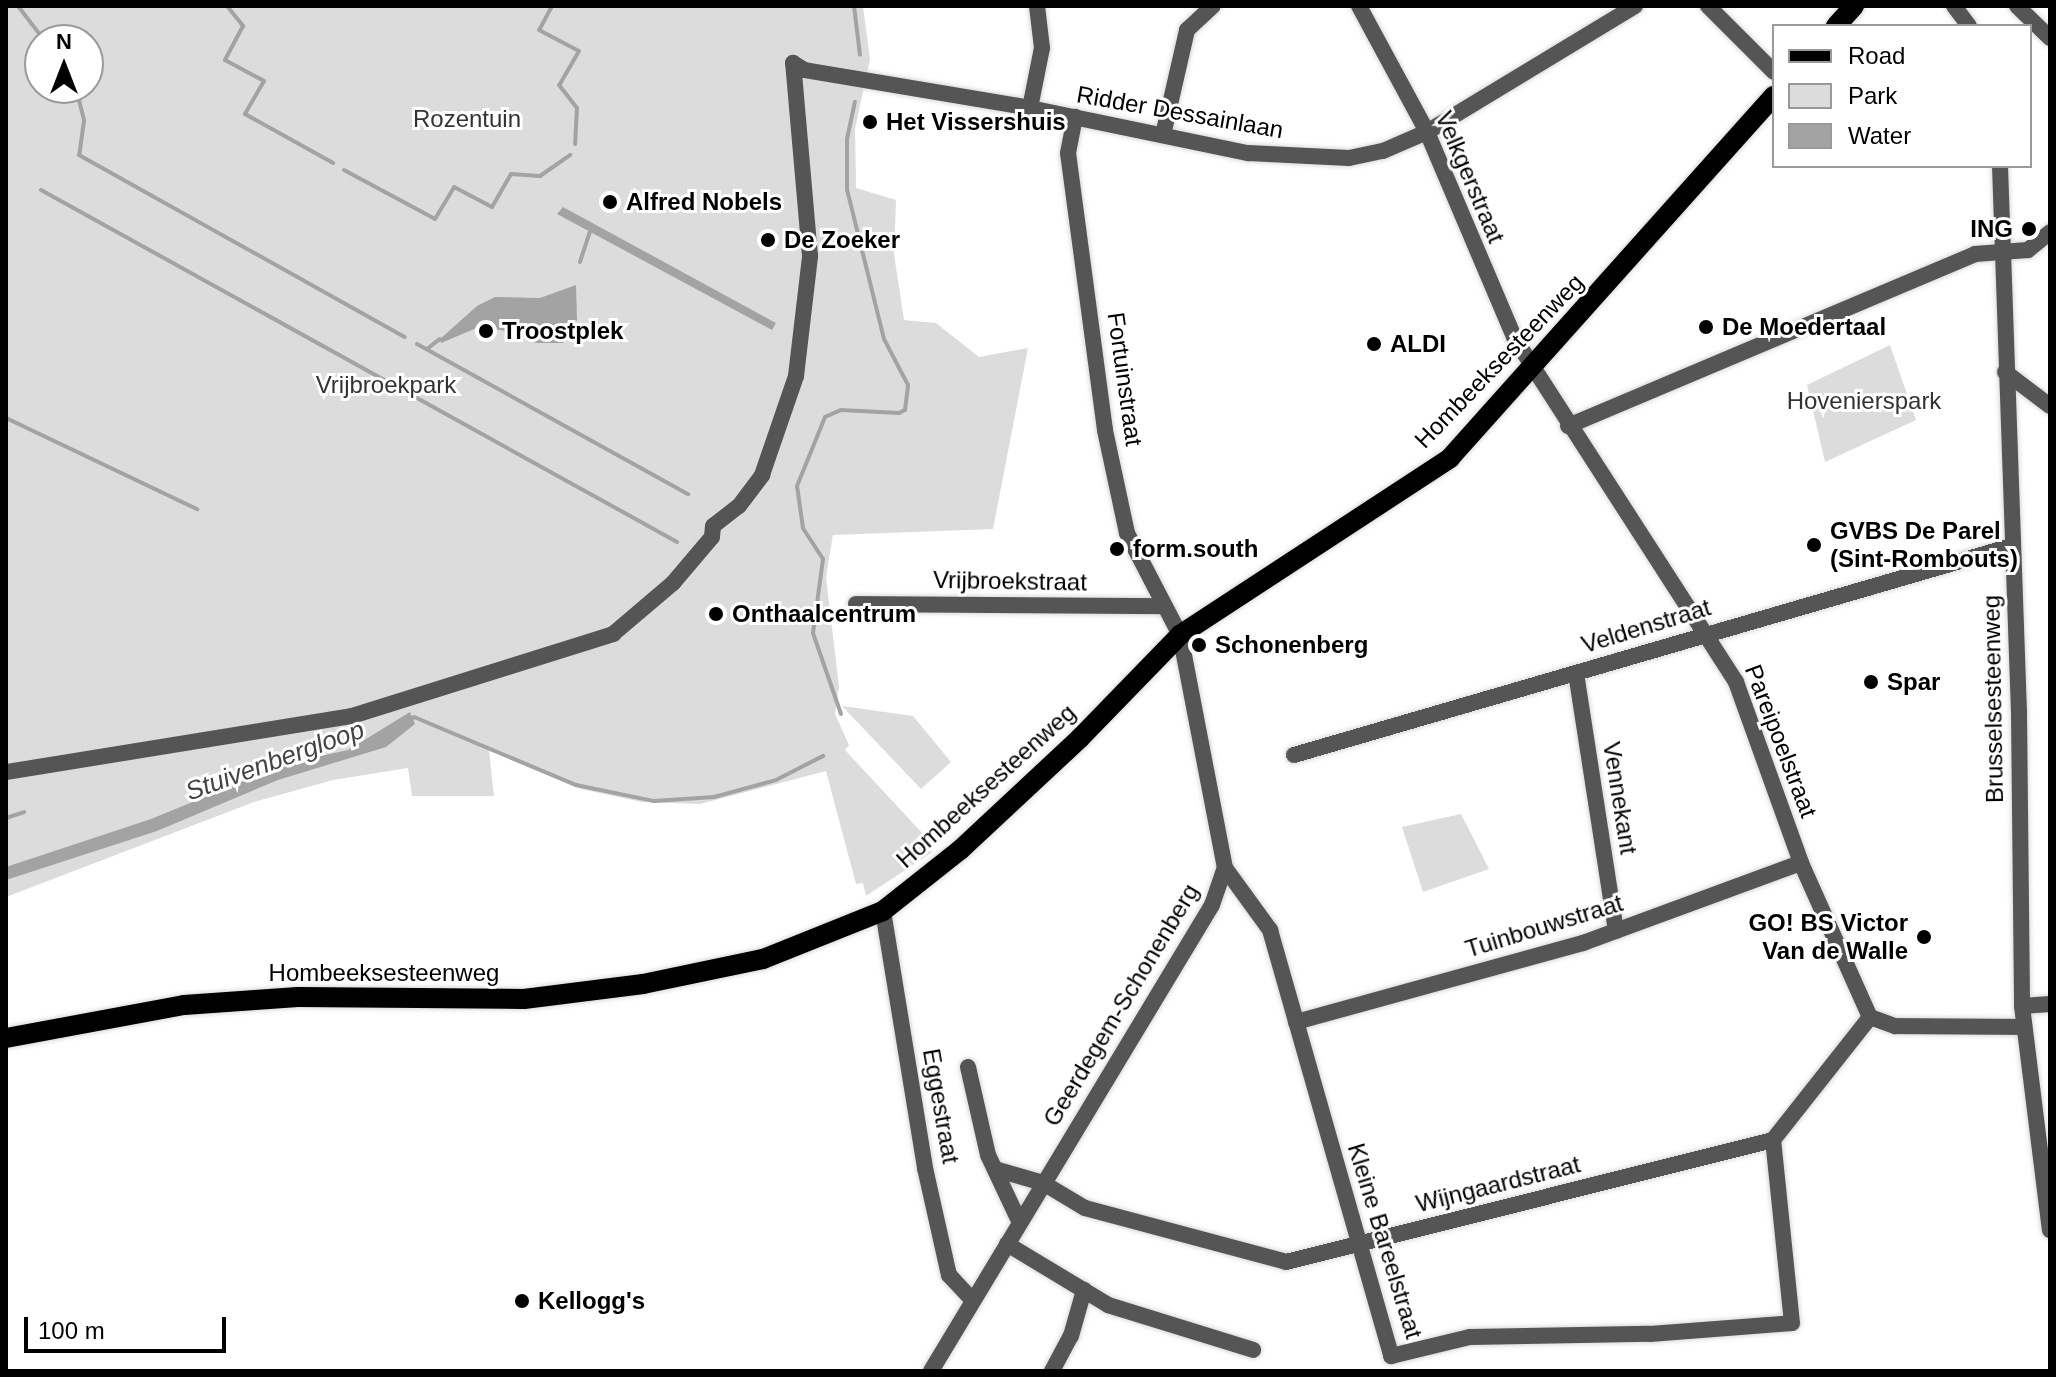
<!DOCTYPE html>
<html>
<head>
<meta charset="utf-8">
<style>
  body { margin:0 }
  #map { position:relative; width:2056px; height:1377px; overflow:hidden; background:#fff; font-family:Helvetica,sans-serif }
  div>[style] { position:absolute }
  .green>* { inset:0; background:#dcdcdc }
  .water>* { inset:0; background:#a3a3a3 }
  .stream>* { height:4px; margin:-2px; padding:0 2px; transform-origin:2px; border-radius:2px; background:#a3a3a3 }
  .roads { filter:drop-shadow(0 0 2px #dbdbdb) drop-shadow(0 0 2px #dbdbdb) }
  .minor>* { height:16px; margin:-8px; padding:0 8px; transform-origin:8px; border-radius:8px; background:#555 }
  .major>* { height:20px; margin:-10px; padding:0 10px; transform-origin:10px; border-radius:10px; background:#000 }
  .dots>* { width:22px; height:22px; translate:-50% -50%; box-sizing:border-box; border:4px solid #fff; border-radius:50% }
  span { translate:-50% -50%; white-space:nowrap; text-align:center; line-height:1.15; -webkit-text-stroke:6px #fff; paint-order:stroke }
  .street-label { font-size:24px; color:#000 }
  .park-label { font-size:24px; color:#333 }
  .poi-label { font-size:24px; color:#000; font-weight:700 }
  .left { translate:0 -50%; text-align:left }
  .right { translate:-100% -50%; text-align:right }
  .water-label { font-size:26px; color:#444; font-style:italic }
  .frame { position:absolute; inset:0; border:8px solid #000; pointer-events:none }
  .legend { position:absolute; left:1772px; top:24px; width:260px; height:144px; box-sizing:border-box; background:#fff; border:2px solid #999; margin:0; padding:10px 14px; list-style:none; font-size:24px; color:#000 }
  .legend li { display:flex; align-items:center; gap:16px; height:40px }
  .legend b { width:40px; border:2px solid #999 }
  .north { position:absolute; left:24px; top:24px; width:80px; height:80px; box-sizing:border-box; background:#fff; border:2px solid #999; border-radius:50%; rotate:0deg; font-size:22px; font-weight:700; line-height:32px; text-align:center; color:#000 }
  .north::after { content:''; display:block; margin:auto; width:28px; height:36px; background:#000; clip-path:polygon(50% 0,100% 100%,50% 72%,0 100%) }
  .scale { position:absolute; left:24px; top:1317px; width:202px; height:36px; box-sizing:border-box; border:4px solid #000; border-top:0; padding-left:10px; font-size:24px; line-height:28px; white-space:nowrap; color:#000; -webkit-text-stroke:6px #fff; paint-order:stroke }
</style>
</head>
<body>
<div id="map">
  <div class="green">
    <i style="clip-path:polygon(evenodd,6px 6px,863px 6px,870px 59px,855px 129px,856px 188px,896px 200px,894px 254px,904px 320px,936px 323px,979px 357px,1028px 348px,993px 529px,833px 535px,826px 577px,839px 687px,835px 714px,849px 745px,845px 750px,924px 835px,933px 847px,931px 853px,866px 896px,863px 883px,856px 884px,826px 771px,700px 804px,642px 802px,581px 789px,489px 750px,494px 796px,412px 796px,408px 768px,333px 780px,254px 802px,6px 897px,6px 6px,40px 40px,88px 40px,88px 88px,40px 88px,40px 40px)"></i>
    <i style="clip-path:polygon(1890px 345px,1916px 420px,1825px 462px,1807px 385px)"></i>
    <i style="clip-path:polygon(842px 706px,913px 716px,951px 762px,921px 789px)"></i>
    <i style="clip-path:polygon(1461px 814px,1489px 869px,1423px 892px,1402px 827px)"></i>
  </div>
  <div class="water">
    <i style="clip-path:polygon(563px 207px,776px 323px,772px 330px,557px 214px)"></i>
    <i style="clip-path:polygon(576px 285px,577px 320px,563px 343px,536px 343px,514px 332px,479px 327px,441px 343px,440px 339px,477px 306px,495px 297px,540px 298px)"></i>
    <i style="clip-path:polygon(410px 712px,415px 724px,386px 747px,278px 780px,157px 831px,6px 880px,6px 867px,151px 819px,288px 763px,348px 750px)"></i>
  </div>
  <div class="stream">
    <i style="left:18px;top:6px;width:43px;rotate:52.6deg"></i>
    <i style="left:227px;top:6px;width:26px;rotate:51deg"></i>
    <i style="left:243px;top:26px;width:38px;rotate:118deg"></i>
    <i style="left:225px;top:60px;width:44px;rotate:28.3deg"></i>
    <i style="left:264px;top:81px;width:38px;rotate:120deg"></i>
    <i style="left:245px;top:114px;width:101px;rotate:29.1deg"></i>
    <i style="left:552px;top:6px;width:27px;rotate:118deg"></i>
    <i style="left:539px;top:30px;width:45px;rotate:27.7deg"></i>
    <i style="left:579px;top:51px;width:39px;rotate:120deg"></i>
    <i style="left:559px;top:85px;width:29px;rotate:52deg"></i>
    <i style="left:577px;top:108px;width:36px;rotate:93deg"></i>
    <i style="left:854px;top:6px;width:49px;rotate:83deg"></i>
    <i style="left:76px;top:88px;width:34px;rotate:76deg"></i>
    <i style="left:84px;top:121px;width:34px;rotate:98deg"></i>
    <i style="left:79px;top:155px;width:373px;rotate:29.2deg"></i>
    <i style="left:344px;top:170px;width:103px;rotate:28.3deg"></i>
    <i style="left:435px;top:219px;width:37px;rotate:-59deg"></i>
    <i style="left:454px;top:187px;width:43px;rotate:27.8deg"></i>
    <i style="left:492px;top:207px;width:38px;rotate:-60deg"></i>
    <i style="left:511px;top:174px;width:29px;rotate:4deg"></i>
    <i style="left:540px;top:176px;width:37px;rotate:-35deg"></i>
    <i style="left:41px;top:190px;width:727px;rotate:28.96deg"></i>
    <i style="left:580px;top:262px;width:32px;rotate:-72deg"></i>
    <i style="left:417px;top:344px;width:310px;rotate:29deg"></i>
    <i style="left:427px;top:349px;width:16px;rotate:-38deg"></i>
    <i style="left:6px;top:418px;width:212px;rotate:25.5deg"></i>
    <i style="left:841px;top:714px;width:86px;rotate:-109.1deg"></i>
    <i style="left:813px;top:633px;width:75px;rotate:-82.3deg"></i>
    <i style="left:823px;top:559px;width:37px;rotate:-123deg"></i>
    <i style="left:803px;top:528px;width:42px;rotate:-98.1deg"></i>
    <i style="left:797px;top:486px;width:74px;rotate:-67.9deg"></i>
    <i style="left:825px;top:417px;width:17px;rotate:-24deg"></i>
    <i style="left:841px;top:410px;width:58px;rotate:3deg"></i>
    <i style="left:899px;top:413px;width:7px;rotate:-27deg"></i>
    <i style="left:905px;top:410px;width:25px;rotate:-83deg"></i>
    <i style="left:908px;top:385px;width:52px;rotate:-117.6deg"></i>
    <i style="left:884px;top:339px;width:154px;rotate:-103.9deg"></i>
    <i style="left:847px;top:189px;width:50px;rotate:-90deg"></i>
    <i style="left:847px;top:139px;width:38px;rotate:-78deg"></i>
    <i style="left:409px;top:721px;width:6px;rotate:-39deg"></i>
    <i style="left:414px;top:717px;width:176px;rotate:22.8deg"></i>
    <i style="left:576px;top:785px;width:80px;rotate:11.6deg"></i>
    <i style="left:654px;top:801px;width:60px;rotate:-3.8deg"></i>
    <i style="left:714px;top:797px;width:64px;rotate:-15.3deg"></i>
    <i style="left:776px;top:780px;width:53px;rotate:-27.1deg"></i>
    <i style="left:6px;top:818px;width:19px;rotate:-18deg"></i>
  </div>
  <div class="roads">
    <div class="minor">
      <i style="left:1359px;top:6px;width:143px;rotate:61.6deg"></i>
      <i style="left:1427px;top:132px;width:225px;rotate:67deg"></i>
      <i style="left:1515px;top:339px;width:408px;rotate:57.2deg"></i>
      <i style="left:1736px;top:682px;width:192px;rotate:70.2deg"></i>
      <i style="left:1801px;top:863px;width:169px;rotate:65.9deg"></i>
      <i style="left:1870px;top:1017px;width:27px;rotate:20deg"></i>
      <i style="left:1895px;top:1026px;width:128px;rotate:0.4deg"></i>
      <i style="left:1708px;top:6px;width:93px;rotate:45deg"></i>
      <i style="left:1954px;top:6px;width:25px;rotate:53deg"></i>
      <i style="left:2017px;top:6px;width:46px;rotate:44.1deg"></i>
      <i style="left:1030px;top:108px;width:61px;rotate:-78.7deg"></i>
      <i style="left:1042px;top:48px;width:42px;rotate:-96.8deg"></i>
      <i style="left:1163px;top:135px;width:108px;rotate:-77.1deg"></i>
      <i style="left:1187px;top:30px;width:35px;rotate:-43deg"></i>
      <i style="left:2000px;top:166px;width:547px;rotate:88.01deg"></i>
      <i style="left:2019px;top:713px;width:293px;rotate:89.4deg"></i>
      <i style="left:2022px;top:1006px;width:226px;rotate:82.9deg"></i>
      <i style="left:2005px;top:372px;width:56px;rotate:37.1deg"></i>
      <i style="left:1568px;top:426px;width:442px;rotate:-22.9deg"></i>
      <i style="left:1975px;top:254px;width:53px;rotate:-4.3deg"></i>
      <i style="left:2028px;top:250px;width:28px;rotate:-39deg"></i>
      <i style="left:856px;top:604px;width:307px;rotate:0.4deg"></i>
      <i style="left:1576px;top:673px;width:261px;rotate:81.2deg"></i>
      <i style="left:1294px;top:755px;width:748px;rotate:-16.23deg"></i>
      <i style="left:6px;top:772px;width:351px;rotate:-9.2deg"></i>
      <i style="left:352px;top:716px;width:274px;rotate:-17.4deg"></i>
      <i style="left:613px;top:634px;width:79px;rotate:-40.4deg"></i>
      <i style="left:673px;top:583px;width:60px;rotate:-49.7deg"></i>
      <i style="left:712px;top:537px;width:11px;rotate:-85deg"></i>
      <i style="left:713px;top:526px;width:33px;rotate:-38deg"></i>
      <i style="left:739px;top:506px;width:39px;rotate:-53deg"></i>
      <i style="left:762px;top:475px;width:105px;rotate:-71deg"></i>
      <i style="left:796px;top:376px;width:121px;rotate:-83.3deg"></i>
      <i style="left:810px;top:256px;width:194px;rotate:-95deg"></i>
      <i style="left:793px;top:63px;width:13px;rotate:32deg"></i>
      <i style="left:804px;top:70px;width:229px;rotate:9.5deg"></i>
      <i style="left:1030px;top:108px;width:223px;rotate:11.7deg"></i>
      <i style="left:1248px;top:153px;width:101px;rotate:2.8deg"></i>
      <i style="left:1349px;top:158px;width:35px;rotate:-12deg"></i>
      <i style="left:1383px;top:151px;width:48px;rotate:-23.4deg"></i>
      <i style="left:1427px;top:132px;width:243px;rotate:-31.2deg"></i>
      <i style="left:1225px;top:868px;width:77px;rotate:54deg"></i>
      <i style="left:1270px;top:930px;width:443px;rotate:74.1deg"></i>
      <i style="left:1391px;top:1356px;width:81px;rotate:-13.5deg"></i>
      <i style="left:1470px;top:1337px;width:180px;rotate:-1deg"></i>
      <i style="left:1650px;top:1334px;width:142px;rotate:-4.4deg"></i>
      <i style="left:1792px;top:1323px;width:184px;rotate:-95.9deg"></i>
      <i style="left:883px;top:911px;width:260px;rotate:80.7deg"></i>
      <i style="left:925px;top:1168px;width:110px;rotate:77.4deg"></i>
      <i style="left:949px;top:1275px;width:34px;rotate:47deg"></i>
      <i style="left:2022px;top:1006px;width:28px;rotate:-4deg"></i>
      <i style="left:1296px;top:1022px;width:298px;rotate:-15.4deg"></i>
      <i style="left:1583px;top:943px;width:232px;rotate:-20.2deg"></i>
      <i style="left:968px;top:1067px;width:90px;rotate:77.2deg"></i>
      <i style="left:988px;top:1155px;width:73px;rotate:64.8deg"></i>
      <i style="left:998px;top:1170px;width:47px;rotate:16.1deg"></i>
      <i style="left:1043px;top:1183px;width:49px;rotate:30.8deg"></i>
      <i style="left:1085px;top:1208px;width:208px;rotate:15deg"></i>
      <i style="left:1286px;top:1262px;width:502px;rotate:-14.06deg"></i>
      <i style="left:1773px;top:1140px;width:157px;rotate:-51.7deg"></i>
      <i style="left:1007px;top:1244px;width:118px;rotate:31.1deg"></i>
      <i style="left:1108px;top:1305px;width:152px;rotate:17.2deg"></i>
      <i style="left:931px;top:1371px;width:544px;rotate:-58.91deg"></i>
      <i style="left:1212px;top:905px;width:39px;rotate:-71deg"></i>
      <i style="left:1225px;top:868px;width:237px;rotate:-100.9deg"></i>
      <i style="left:1180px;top:635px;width:115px;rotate:-117.5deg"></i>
      <i style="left:1127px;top:533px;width:105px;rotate:-102.1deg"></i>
      <i style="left:1105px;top:430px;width:279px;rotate:-97.6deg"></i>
      <i style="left:1068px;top:153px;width:37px;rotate:-79deg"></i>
      <i style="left:1052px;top:1371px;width:40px;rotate:-62deg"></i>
      <i style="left:1071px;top:1336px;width:48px;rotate:-74.2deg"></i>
    </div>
    <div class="major">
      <i style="left:1836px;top:26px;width:27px;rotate:-48deg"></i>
      <i style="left:6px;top:1038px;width:181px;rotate:-10.5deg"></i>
      <i style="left:184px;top:1005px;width:114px;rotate:-4deg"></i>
      <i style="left:298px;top:997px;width:226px;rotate:0.5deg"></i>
      <i style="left:524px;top:999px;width:120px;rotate:-7.2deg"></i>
      <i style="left:643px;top:984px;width:123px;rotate:-11.8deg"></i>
      <i style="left:763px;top:959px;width:129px;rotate:-21.8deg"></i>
      <i style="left:883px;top:911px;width:98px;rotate:-38.4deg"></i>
      <i style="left:960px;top:850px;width:164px;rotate:-43deg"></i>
      <i style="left:1080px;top:738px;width:144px;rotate:-45.8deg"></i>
      <i style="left:1180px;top:635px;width:323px;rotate:-33.2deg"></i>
      <i style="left:1450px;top:458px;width:486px;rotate:-48.2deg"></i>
    </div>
  </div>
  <div class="dots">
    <i style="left:870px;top:122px;background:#000"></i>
    <i style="left:610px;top:202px;background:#000"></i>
    <i style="left:2029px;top:229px;background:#000"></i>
    <i style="left:768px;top:240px;background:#000"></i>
    <i style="left:1706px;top:327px;background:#000"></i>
    <i style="left:486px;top:331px;background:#000"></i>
    <i style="left:1374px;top:344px;background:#000"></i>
    <i style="left:1814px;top:545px;background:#000"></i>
    <i style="left:1117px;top:549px;background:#000"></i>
    <i style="left:716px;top:614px;background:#000"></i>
    <i style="left:1199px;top:645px;background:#000"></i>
    <i style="left:1871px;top:682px;background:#000"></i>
    <i style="left:1924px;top:937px;background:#000"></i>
    <i style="left:522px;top:1301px;background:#000"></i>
  </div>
  <div class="street-label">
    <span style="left:1180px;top:112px;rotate:10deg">Ridder Dessainlaan</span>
    <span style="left:1470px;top:177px;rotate:67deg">Velkgerstraat</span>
    <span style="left:1499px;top:361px;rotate:-46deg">Hombeeksesteenweg</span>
    <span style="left:1125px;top:379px;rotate:82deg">Fortuinstraat</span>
    <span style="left:1010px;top:581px;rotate:1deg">Vrijbroekstraat</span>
    <span style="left:1646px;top:626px;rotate:-17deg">Veldenstraat</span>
    <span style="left:1993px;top:699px;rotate:-91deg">Brusselsesteenweg</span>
    <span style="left:1781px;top:741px;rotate:69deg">Pareipoelstraat</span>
    <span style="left:986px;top:786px;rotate:-42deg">Hombeeksesteenweg</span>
    <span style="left:1620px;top:798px;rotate:81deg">Vennekant</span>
    <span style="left:1544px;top:926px;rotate:-17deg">Tuinbouwstraat</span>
    <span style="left:384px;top:973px">Hombeeksesteenweg</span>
    <span style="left:1121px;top:1005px;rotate:-59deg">Geerdegem-Schonenberg</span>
    <span style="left:941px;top:1106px;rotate:80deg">Eggestraat</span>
    <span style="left:1498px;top:1184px;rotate:-14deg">Wijngaardstraat</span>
    <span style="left:1385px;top:1241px;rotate:73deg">Kleine Bareelstraat</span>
  </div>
  <div class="park-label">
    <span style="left:467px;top:119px">Rozentuin</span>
    <span style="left:386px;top:385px">Vrijbroekpark</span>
    <span style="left:1864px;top:401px">Hovenierspark</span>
  </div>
  <div class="poi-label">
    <span class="left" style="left:886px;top:122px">Het Vissershuis</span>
    <span class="left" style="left:626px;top:202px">Alfred Nobels</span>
    <span class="right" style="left:2013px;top:229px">ING</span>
    <span class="left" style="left:784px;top:240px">De Zoeker</span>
    <span class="left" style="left:1722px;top:327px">De Moedertaal</span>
    <span class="left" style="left:502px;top:331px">Troostplek</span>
    <span class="left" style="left:1390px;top:344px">ALDI</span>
    <span class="left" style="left:1830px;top:545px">GVBS De Parel<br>(Sint-Rombouts)</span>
    <span class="left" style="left:1133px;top:549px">form.south</span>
    <span class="left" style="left:732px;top:614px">Onthaalcentrum</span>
    <span class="left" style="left:1215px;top:645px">Schonenberg</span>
    <span class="left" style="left:1887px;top:682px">Spar</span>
    <span class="right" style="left:1908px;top:937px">GO! BS Victor<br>Van de Walle</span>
    <span class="left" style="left:538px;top:1301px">Kellogg's</span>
  </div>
  <div class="water-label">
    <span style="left:275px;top:761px;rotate:-20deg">Stuivenbergloop</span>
  </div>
  <div class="frame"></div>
  <ul class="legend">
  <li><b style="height:10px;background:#000"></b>Road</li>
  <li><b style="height:22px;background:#dcdcdc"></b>Park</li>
  <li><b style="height:22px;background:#a3a3a3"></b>Water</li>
  </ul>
  <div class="north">N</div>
  <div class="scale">100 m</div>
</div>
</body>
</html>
